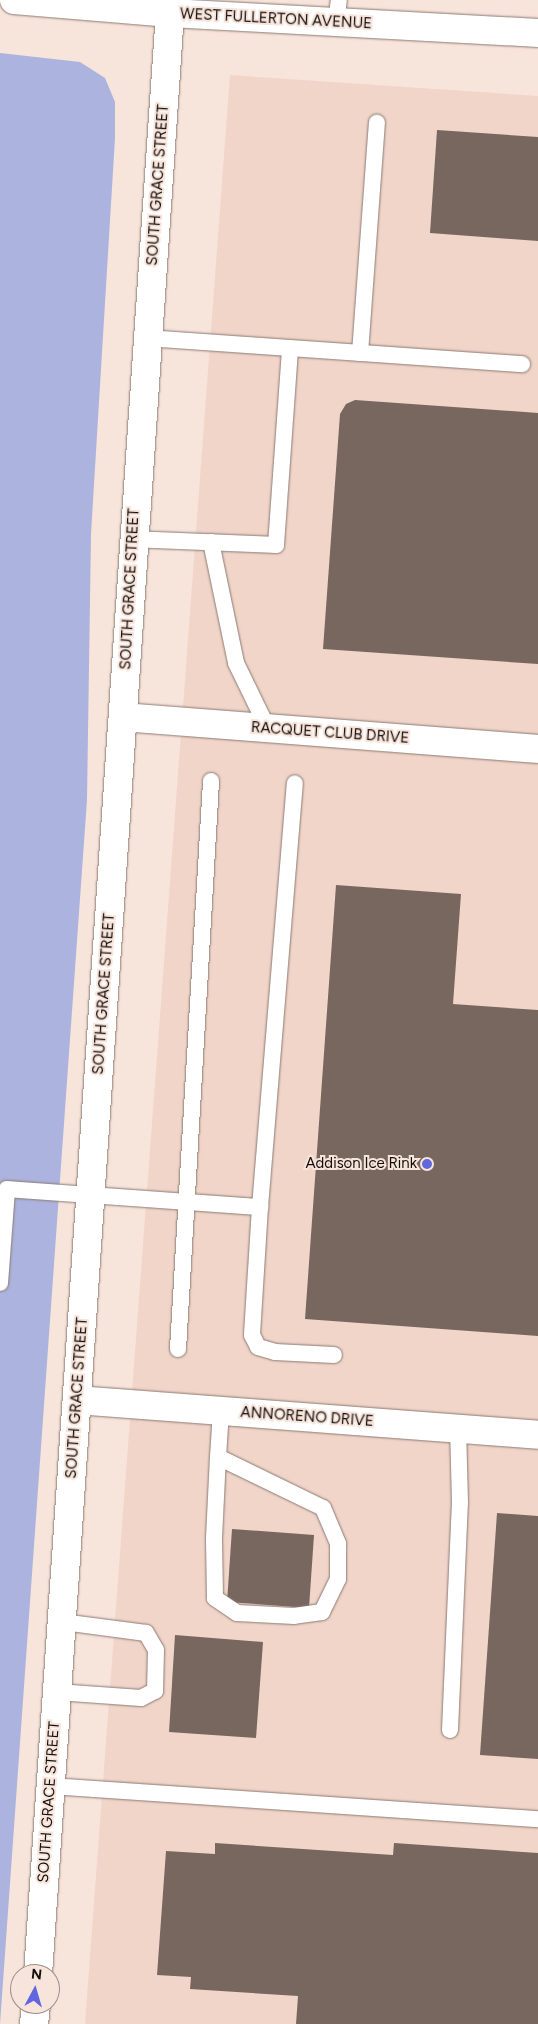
<!DOCTYPE html>
<html>
<head>
<meta charset="utf-8">
<style>
  body { margin:0 }
  #map { position:relative; width:538px; height:2024px; overflow:hidden; background:#f7e4db; font-family:Figtree,sans-serif }
  div>[style] { position:absolute }
  .built>* { inset:0; background:#f1d5c9 }
  .green>* { inset:0; background:#abb3de }
  .building>* { inset:0; background:#78675f }
  .roads { filter:drop-shadow(0 0 1px #8c7a72) drop-shadow(0 0 1px #8c7a72) }
  .lane>* { height:16px; margin:-8px; padding:0 8px; transform-origin:8px; border-radius:8px; background:#fff }
  .street>* { height:28px; margin:-14px; padding:0 14px; transform-origin:14px; border-radius:14px; background:#fff }
  .secondary>* { height:28px; margin:-14px; padding:0 14px; transform-origin:14px; border-radius:14px; background:#fff }
  .dots>* { width:14px; height:14px; translate:-50% -50%; box-sizing:border-box; border:2px solid #f7e4db; border-radius:50% }
  span { translate:-50% -50%; white-space:nowrap; text-align:center; line-height:1.15; -webkit-text-stroke:4px #f7e4db; paint-order:stroke }
  .street-label { font-size:15px; color:#150f0c }
  .poi-label { font-size:15px; color:#150f0c }
  .right { translate:-100% -50%; text-align:right }
  .north { position:absolute; left:10px; top:1964px; width:50px; height:50px; box-sizing:border-box; background:#f7e4db; border:1px solid #9d8f88; border-radius:50%; rotate:6deg; font-size:14px; font-weight:700; line-height:20px; text-align:center; color:#150f0c }
  .north::after { content:''; display:block; margin:auto; width:18px; height:22px; background:#6166de; clip-path:polygon(50% 0,100% 100%,50% 72%,0 100%) }
</style>
</head>
<body>
<div id="map">
  <div class="built">
    <i style="clip-path:polygon(230px 75px,538px 96px,538px 2024px,85px 2024px)"></i>
  </div>
  <div class="green">
    <i style="clip-path:polygon(0 53px,80px 62px,105px 78px,115px 102px,115px 138px,91px 534px,87px 800px,0 2024px)"></i>
  </div>
  <div class="building">
    <i style="clip-path:polygon(437px 130px,538px 137px,538px 241px,430px 233px)"></i>
    <i style="clip-path:polygon(355px 400px,538px 413px,538px 664px,323px 649px,340px 414px,346px 404px)"></i>
    <i style="clip-path:polygon(336px 885px,461px 894px,453px 1004px,538px 1010px,538px 1336px,305px 1319px)"></i>
    <i style="clip-path:polygon(497px 1513px,538px 1516px,538px 1759px,480px 1755px)"></i>
    <i style="clip-path:polygon(232px 1529px,314px 1535px,309px 1608px,227px 1602px)"></i>
    <i style="clip-path:polygon(175px 1635px,263px 1642px,256px 1738px,169px 1732px)"></i>
    <i style="clip-path:polygon(215px 1843px,393px 1855px,394px 1843px,538px 1853px,538px 2024px,296px 2024px,298px 1996px,190px 1989px,191px 1977px,157px 1975px,166px 1851px,215px 1854px)"></i>
  </div>
  <div class="roads">
    <div class="lane">
      <i style="left:336px;top:23px;width:23px;rotate:-83deg"></i>
      <i style="left:147px;top:338px;width:376px;rotate:4deg"></i>
      <i style="left:360px;top:353px;width:231px;rotate:-85.8deg"></i>
      <i style="left:132px;top:539px;width:144px;rotate:2.4deg"></i>
      <i style="left:276px;top:545px;width:197px;rotate:-85.9deg"></i>
      <i style="left:211px;top:542px;width:124px;rotate:78.3deg"></i>
      <i style="left:236px;top:663px;width:73px;rotate:64.1deg"></i>
      <i style="left:260px;top:1207px;width:128px;rotate:93.6deg"></i>
      <i style="left:252px;top:1335px;width:13px;rotate:63deg"></i>
      <i style="left:258px;top:1347px;width:18px;rotate:16deg"></i>
      <i style="left:275px;top:1352px;width:59px;rotate:2.9deg"></i>
      <i style="left:0;top:1283px;width:94px;rotate:-85.7deg"></i>
      <i style="left:7px;top:1189px;width:254px;rotate:4.1deg"></i>
      <i style="left:260px;top:1207px;width:425px;rotate:-85.3deg"></i>
      <i style="left:178px;top:1349px;width:569px;rotate:-86.67deg"></i>
      <i style="left:218px;top:1457px;width:117px;rotate:25.9deg"></i>
      <i style="left:323px;top:1508px;width:39px;rotate:67deg"></i>
      <i style="left:338px;top:1544px;width:35px;rotate:90deg"></i>
      <i style="left:338px;top:1579px;width:37px;rotate:116deg"></i>
      <i style="left:322px;top:1612px;width:28px;rotate:172deg"></i>
      <i style="left:294px;top:1616px;width:57px;rotate:-177deg"></i>
      <i style="left:237px;top:1613px;width:27px;rotate:-146deg"></i>
      <i style="left:215px;top:1598px;width:60px;rotate:-91deg"></i>
      <i style="left:214px;top:1538px;width:81px;rotate:-87.2deg"></i>
      <i style="left:218px;top:1457px;width:46px;rotate:-86.3deg"></i>
      <i style="left:57px;top:1692px;width:84px;rotate:4.1deg"></i>
      <i style="left:141px;top:1698px;width:16px;rotate:-27deg"></i>
      <i style="left:155px;top:1691px;width:41px;rotate:-88.6deg"></i>
      <i style="left:156px;top:1650px;width:20px;rotate:-120deg"></i>
      <i style="left:146px;top:1633px;width:85px;rotate:-172.5deg"></i>
      <i style="left:450px;top:1730px;width:227px;rotate:-87.5deg"></i>
      <i style="left:460px;top:1503px;width:74px;rotate:-91.5deg"></i>
      <i style="left:51px;top:1786px;width:488px;rotate:3.9deg"></i>
    </div>
    <div class="street">
      <i style="left:123px;top:717px;width:416px;rotate:4.4deg"></i>
      <i style="left:77px;top:1400px;width:462px;rotate:4.3deg"></i>
    </div>
    <div class="secondary">
      <i style="left:14px;top:0;width:157px;rotate:4.8deg"></i>
      <i style="left:170px;top:13px;width:369px;rotate:3.1deg"></i>
      <i style="left:38px;top:1974px;width:1965px;rotate:-86.15deg"></i>
      <i style="left:34px;top:2024px;width:20px;rotate:-84deg"></i>
    </div>
  </div>
  <div class="dots">
    <i style="left:427px;top:1164px;background:#6166de"></i>
  </div>
  <div class="street-label">
    <span style="left:276px;top:19px;rotate:3deg">WEST FULLERTON AVENUE</span>
    <span style="left:158px;top:185px;rotate:-86deg">SOUTH GRACE STREET</span>
    <span style="left:130px;top:589px;rotate:-87deg">SOUTH GRACE STREET</span>
    <span style="left:330px;top:733px;rotate:4deg">RACQUET CLUB DRIVE</span>
    <span style="left:104px;top:994px;rotate:-86deg">SOUTH GRACE STREET</span>
    <span style="left:77px;top:1398px;rotate:-86deg">SOUTH GRACE STREET</span>
    <span style="left:307px;top:1417px;rotate:4deg">ANNORENO DRIVE</span>
    <span style="left:49px;top:1802px;rotate:-86deg">SOUTH GRACE STREET</span>
  </div>
  <div class="poi-label">
    <span class="right" style="left:417px;top:1164px">Addison Ice Rink</span>
  </div>
  <div class="north">N</div>
</div>
</body>
</html>
